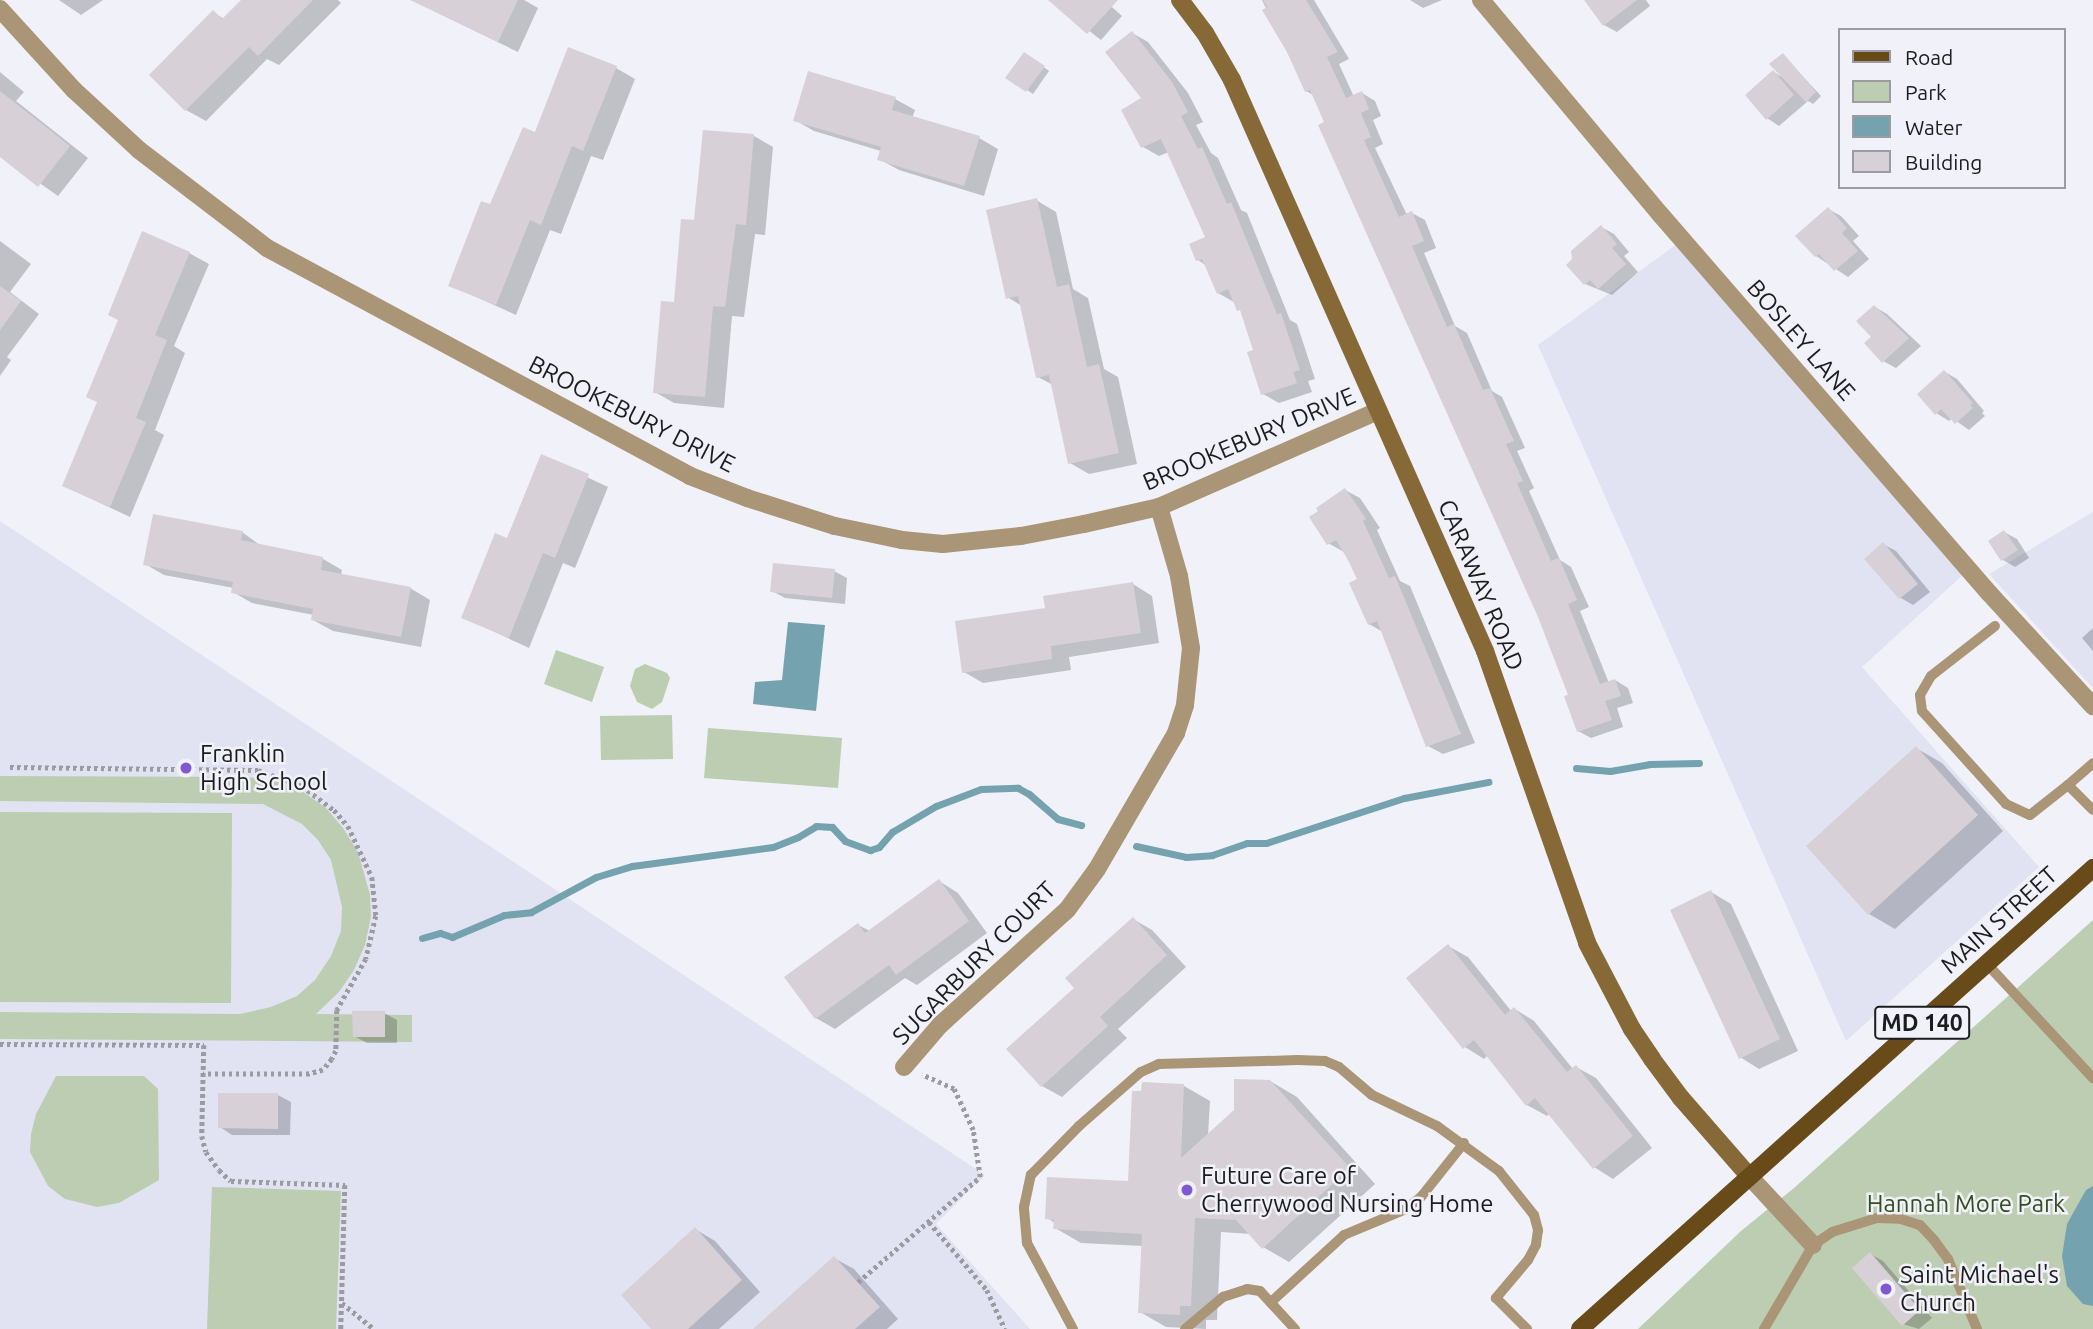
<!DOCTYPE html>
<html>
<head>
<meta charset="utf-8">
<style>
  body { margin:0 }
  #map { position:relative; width:2093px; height:1329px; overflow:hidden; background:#f0f1f9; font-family:Ubuntu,sans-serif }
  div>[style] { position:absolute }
  .built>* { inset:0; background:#e1e3f3 }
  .green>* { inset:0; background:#bccdb2 }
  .water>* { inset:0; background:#75a2af }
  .shadow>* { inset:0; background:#0003 }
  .stream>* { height:7px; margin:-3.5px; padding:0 3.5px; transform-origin:3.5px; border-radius:3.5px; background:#75a2af }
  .building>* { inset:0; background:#d7d1d7 }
  .path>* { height:4.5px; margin-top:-2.25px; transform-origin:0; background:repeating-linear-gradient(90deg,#9b9ba1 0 3.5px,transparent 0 7px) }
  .lane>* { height:10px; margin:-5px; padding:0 5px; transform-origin:5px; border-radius:5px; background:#aa9576 }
  .street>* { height:18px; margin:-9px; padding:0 9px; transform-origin:9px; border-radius:9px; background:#aa9576 }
  .secondary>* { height:18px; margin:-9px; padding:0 9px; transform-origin:9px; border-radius:9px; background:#876938 }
  .primary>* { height:18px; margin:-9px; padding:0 9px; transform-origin:9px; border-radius:9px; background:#684b19 }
  .dots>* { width:19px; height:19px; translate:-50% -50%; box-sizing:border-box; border:4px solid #f0f1f9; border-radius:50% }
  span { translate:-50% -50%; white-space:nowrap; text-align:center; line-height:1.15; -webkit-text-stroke:5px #f0f1f9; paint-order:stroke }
  .shield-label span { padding:2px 5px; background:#f0f1f9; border:2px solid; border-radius:5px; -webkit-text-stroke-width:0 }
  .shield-label { font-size:23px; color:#1c1c1f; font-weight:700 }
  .street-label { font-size:24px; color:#1c1c1f }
  .poi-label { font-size:24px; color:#1c1c1f }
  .left { translate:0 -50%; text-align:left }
  .park-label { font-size:24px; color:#334f1e }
  .legend { position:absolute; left:1838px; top:28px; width:228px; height:161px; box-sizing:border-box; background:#f0f1f9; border:2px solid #9b9ca2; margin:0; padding:9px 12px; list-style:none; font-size:21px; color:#1c1c1f }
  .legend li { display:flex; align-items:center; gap:14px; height:35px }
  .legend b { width:35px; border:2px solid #9b9ca2 }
</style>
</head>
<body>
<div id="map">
  <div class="built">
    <i style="clip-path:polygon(1677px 244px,1965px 573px,1862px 667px,2039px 867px,1846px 1041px,1538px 345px)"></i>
    <i style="clip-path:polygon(2093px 512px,2093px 688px,1989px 574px)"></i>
    <i style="clip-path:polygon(0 521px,985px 1175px,936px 1224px,1030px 1329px,0 1329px)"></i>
  </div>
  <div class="green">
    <i style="clip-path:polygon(556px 650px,604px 667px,592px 702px,544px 684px)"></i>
    <i style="clip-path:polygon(645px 664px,667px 673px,670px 678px,662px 702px,652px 709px,637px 702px,630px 686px,635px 669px)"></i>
    <i style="clip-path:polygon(672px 715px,673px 759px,601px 760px,600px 716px)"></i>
    <i style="clip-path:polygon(708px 728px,842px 738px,838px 788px,704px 778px)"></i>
    <i style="clip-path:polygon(0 776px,247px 777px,280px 782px,303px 792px,326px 808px,343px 828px,358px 852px,370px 895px,371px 917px,365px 945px,354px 970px,339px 992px,316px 1014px,412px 1015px,412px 1042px,0 1039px,0 1012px,240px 1014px,271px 1007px,297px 996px,315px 980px,331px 956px,341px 931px,342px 907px,331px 860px,318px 840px,302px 824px,263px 804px,0 801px)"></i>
    <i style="clip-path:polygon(0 812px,232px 813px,231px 1003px,0 1002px)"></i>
    <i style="clip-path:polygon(2093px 920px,2093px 1329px,1638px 1329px,1741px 1231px,1794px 1188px)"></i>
    <i style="clip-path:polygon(56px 1076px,144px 1076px,158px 1089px,159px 1180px,119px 1203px,97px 1207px,65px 1199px,48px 1186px,30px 1152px,31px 1134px,36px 1114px)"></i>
    <i style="clip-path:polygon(212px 1187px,341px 1191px,336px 1329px,207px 1329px)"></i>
  </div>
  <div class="water">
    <i style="clip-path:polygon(788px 622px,825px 625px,816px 711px,753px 704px,755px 682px,782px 680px)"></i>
    <i style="clip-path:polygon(2093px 1186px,2093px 1306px,2083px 1304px,2067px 1286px,2062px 1256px,2067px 1224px,2086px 1190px)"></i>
  </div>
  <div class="shadow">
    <i style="clip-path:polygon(59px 0,103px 0,81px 15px)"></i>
    <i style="clip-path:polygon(243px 0,338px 0,341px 3px,279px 65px,267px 59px,206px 121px,186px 110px,151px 75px,213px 12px,224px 19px)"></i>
    <i style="clip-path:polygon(419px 0,524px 0,538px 8px,518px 52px,438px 13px)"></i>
    <i style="clip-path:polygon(1068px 0,1104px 0,1122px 16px,1101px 40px,1061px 9px)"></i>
    <i style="clip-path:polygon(1262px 0,1314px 0,1349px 59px,1339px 64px,1354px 97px,1362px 93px,1375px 101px,1381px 116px,1373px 120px,1383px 144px,1375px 148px,1407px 215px,1412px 213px,1425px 220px,1436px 248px,1424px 253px,1455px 326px,1467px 333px,1492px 391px,1502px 397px,1525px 448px,1517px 451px,1534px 488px,1529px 491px,1560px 560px,1571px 567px,1589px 607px,1580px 611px,1609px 683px,1615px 680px,1628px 688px,1633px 703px,1617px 708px,1623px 727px,1591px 738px,1578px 731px,1571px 696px,1539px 616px,1315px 96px,1306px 91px)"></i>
    <i style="clip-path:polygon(1410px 0,1442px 0,1423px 8px)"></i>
    <i style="clip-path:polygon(1586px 0,1646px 0,1650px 6px,1617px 32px,1604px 25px)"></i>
    <i style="clip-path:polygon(1132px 33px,1148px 42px,1188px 93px,1203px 122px,1196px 125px,1211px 153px,1218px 158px,1241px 210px,1247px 213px,1290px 320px,1297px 324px,1315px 379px,1308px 381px,1312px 392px,1279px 403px,1263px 394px,1255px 351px,1243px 312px,1234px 302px,1218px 293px,1207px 266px,1198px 260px,1208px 238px,1169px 152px,1159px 156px,1143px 147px,1144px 98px)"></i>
    <i style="clip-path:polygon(1783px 55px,1821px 96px,1813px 104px,1808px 101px,1779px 126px,1767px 118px,1774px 72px,1782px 77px)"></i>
    <i style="clip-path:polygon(1030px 57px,1049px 71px,1033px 94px,1008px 77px)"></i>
    <i style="clip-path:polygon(616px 68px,635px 79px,603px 160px,591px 156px,561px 234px,550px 230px,516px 315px,450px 285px,491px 207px,536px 134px)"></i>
    <i style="clip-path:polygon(0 72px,24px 92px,16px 101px,88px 158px,58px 196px,0 155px)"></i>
    <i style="clip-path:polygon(895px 99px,915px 110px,912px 118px,979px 138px,998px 149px,984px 196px,899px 170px,879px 159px,881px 151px,814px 131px,795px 120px)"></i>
    <i style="clip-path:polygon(754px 136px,773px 147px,765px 235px,755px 234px,744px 317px,732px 316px,724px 408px,674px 403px,655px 392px,696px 222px)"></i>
    <i style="clip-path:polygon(1036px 200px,1056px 212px,1073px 289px,1088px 298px,1104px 369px,1118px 377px,1137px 464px,1089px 474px,1070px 463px,1053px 385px,1038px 377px,1022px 306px,1007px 297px)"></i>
    <i style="clip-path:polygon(1828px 209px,1841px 216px,1859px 236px,1853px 241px,1869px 259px,1848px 277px,1816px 256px)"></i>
    <i style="clip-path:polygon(1601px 227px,1614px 234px,1629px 252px,1624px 256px,1638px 272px,1612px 295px,1585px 284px)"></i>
    <i style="clip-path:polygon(0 241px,31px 264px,10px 292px,39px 314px,7px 357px,11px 360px,0 376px)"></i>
    <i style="clip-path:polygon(189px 253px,209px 264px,174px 346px,185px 353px,155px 430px,164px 435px,130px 517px,64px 486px,99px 403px)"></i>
    <i style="clip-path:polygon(1875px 307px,1887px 314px,1921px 346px,1896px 368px,1883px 361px,1873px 337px)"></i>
    <i style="clip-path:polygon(1945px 372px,1957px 379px,1984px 411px,1982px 413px,1985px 416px,1969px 430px,1952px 418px,1949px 421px,1936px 413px)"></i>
    <i style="clip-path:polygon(542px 456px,608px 487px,575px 568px,563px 563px,529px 648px,463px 617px,508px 540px)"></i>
    <i style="clip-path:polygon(1345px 490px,1360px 498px,1380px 528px,1377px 530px,1400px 581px,1410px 586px,1475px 743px,1443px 754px,1428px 746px,1383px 632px,1369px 624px,1359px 580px,1344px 552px,1328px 543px)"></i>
    <i style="clip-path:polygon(242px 532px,261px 546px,323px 559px,342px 570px,341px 575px,410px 588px,430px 600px,421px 647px,333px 631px,313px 620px,314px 615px,252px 603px,233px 592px,234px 588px,164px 575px,145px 564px)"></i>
    <i style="clip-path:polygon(2004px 532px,2017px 539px,2029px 558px,2015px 567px,2003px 560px)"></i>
    <i style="clip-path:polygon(1883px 544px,1896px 551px,1930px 592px,1913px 605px,1901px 598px,1866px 559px)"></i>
    <i style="clip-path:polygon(834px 571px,847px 578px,845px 604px,785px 598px,772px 591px)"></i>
    <i style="clip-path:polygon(1133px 584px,1152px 596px,1159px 643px,1069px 657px,1071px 670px,983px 683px,964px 672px,1047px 609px)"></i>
    <i style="clip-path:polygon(2093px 628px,2093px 651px,2082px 638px)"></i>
    <i style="clip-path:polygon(1916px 748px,1942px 763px,2003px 831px,1895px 929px,1869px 914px)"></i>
    <i style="clip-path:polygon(939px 881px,958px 893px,987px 933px,917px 985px,905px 978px,835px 1029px,816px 1018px,858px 925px,870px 931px)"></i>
    <i style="clip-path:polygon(1711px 892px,1731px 904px,1798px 1051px,1759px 1069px,1740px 1057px)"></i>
    <i style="clip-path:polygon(1133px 919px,1152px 930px,1186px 967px,1118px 1029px,1127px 1038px,1062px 1097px,1042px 1086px,1009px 1049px,1076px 988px)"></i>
    <i style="clip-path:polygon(1448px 946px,1468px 957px,1512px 1012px,1515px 1009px,1534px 1021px,1573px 1069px,1576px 1067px,1596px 1078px,1652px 1148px,1613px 1179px,1594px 1167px,1550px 1113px,1547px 1116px,1527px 1105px,1488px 1055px,1484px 1059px,1465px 1047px)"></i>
    <i style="clip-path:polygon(384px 1013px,397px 1020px,397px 1043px,367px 1043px,354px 1036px)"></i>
    <i style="clip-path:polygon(1270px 1081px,1297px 1097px,1375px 1184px,1289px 1262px,1263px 1247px,1251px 1234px,1221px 1232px,1217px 1320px,1206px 1320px,1206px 1329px,1166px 1327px,1140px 1312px,1143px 1246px,1081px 1243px,1055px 1228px,1055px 1223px,1047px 1218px,1129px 1183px,1184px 1086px,1210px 1101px,1208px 1136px)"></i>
    <i style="clip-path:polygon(278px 1095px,291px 1102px,290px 1135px,232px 1135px,220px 1127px)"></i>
    <i style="clip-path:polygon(695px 1229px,715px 1241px,760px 1292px,719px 1329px,653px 1329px)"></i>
    <i style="clip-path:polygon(1870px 1254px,1883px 1261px,1932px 1318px,1919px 1329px,1903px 1324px)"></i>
    <i style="clip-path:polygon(834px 1258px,854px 1269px,898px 1319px,887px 1329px,757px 1329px)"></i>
  </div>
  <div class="stream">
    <i style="left:1576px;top:768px;width:34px;rotate:5deg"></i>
    <i style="left:1610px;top:771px;width:41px;rotate:-9.9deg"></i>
    <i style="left:1650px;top:764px;width:49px;rotate:-1.2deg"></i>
    <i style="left:1136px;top:846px;width:51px;rotate:12.4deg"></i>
    <i style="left:1186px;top:857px;width:26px;rotate:-4deg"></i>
    <i style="left:1212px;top:855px;width:37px;rotate:-19deg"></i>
    <i style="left:1247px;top:843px;width:19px"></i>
    <i style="left:1266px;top:843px;width:145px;rotate:-18.1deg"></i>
    <i style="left:1404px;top:798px;width:86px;rotate:-10.8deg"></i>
    <i style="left:422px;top:938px;width:19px;rotate:-16deg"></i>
    <i style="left:440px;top:933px;width:13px;rotate:18deg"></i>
    <i style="left:452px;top:937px;width:56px;rotate:-22.9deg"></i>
    <i style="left:504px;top:915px;width:27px;rotate:-6deg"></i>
    <i style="left:531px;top:912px;width:74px;rotate:-28.3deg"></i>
    <i style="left:596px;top:877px;width:38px;rotate:-17deg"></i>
    <i style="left:632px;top:866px;width:142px;rotate:-7.7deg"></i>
    <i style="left:773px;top:847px;width:27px;rotate:-22deg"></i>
    <i style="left:798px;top:837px;width:21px;rotate:-31deg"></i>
    <i style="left:816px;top:826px;width:16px;rotate:4deg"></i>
    <i style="left:832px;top:827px;width:19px;rotate:47deg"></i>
    <i style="left:845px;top:841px;width:27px;rotate:20deg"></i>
    <i style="left:870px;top:850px;width:9px;rotate:-18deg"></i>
    <i style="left:879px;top:847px;width:20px;rotate:-49deg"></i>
    <i style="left:892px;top:832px;width:51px;rotate:-30.6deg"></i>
    <i style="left:936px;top:806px;width:48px;rotate:-20.7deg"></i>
    <i style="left:981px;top:789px;width:37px;rotate:-2deg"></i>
    <i style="left:1018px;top:788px;width:13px;rotate:29deg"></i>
    <i style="left:1029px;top:794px;width:38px;rotate:41deg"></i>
    <i style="left:1058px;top:819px;width:24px;rotate:15deg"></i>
  </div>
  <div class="building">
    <i style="clip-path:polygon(241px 0,313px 0,258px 56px,249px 47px,185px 111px,149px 75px,213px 10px,222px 19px)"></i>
    <i style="clip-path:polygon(410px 0,518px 0,498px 42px)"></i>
    <i style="clip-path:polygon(1048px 0,1118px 0,1087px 34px)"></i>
    <i style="clip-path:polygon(1263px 0,1306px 0,1338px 52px,1327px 57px,1346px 98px,1362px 91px,1369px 109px,1361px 113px,1371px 137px,1364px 140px,1399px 217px,1412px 211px,1424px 241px,1412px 246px,1447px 327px,1454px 324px,1483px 390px,1490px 388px,1514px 441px,1506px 444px,1523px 481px,1517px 483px,1551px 561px,1559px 558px,1577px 600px,1568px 604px,1600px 684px,1615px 679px,1621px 696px,1605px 701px,1612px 720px,1577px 732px,1564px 696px,1568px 695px,1538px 617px,1318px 125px,1324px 122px,1310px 90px,1305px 92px,1287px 52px,1262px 10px,1267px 7px)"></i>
    <i style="clip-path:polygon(1584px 0,1637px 0,1603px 26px)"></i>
    <i style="clip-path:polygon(1132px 31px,1172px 82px,1188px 112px,1181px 116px,1198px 149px,1202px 147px,1227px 204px,1231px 202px,1277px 314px,1281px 313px,1300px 370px,1293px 372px,1297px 383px,1261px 395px,1247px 352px,1253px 350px,1240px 310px,1237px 311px,1228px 289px,1217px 294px,1202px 259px,1196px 261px,1189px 244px,1205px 237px,1161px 139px,1141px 148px,1121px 110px,1141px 98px,1105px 52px)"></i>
    <i style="clip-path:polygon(568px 47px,617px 66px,583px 151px,572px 146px,541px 225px,530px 220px,496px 305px,448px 286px,481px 201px,490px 204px,523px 127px,535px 132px)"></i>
    <i style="clip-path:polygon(1024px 52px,1045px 66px,1026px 92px,1005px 78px)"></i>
    <i style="clip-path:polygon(1783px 53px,1816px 92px,1806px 102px,1769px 64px)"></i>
    <i style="clip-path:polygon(1773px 70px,1794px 95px,1766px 120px,1745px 95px)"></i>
    <i style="clip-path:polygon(808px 71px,896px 97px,892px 110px,980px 136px,964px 186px,877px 160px,881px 147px,793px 121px)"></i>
    <i style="clip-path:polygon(0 91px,70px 146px,38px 187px,0 157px)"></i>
    <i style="clip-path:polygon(703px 130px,754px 134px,746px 225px,736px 224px,725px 307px,713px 306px,705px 397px,653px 393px,661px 301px,674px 302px,681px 219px,694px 220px)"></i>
    <i style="clip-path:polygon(1037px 198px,1057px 287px,1069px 284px,1087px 367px,1099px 364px,1119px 453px,1068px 464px,1049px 375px,1036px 378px,1018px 296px,1006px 299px,986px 210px)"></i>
    <i style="clip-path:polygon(1828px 207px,1847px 228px,1842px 233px,1858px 251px,1834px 271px,1819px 254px,1815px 257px,1795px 236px)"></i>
    <i style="clip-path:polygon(1601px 225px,1617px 244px,1612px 248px,1626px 264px,1598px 289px,1590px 280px,1584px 285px,1566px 265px,1572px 259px,1571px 251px)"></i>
    <i style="clip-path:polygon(142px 231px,190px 252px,155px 335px,167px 340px,136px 418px,146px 422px,110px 507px,62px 486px,97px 402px,86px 397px,118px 320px,108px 315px)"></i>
    <i style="clip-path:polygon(0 286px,21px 301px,0 330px)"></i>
    <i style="clip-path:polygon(1874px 305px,1909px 338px,1882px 363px,1864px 343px,1871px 337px,1856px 321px)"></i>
    <i style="clip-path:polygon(1944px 370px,1973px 403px,1970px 405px,1973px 408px,1955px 424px,1941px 409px,1935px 415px,1917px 394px)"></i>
    <i style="clip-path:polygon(541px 454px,589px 474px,555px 558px,543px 553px,509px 638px,461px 618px,495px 533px,507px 538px)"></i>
    <i style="clip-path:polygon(1345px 488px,1366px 519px,1363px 521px,1389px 578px,1395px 576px,1461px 734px,1426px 747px,1377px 621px,1368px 625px,1349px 583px,1357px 579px,1348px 560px,1336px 540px,1327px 545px,1309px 517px,1318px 511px,1316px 508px)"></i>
    <i style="clip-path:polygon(153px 514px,243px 531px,241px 540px,323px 557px,321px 570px,411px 587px,401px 637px,311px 620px,313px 609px,231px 593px,233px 582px,143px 565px)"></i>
    <i style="clip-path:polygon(2004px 530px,2018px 550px,2001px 561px,1988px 541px)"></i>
    <i style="clip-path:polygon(1883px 542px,1918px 584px,1899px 599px,1864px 559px)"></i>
    <i style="clip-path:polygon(773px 563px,835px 569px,832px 598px,770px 592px)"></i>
    <i style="clip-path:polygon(1133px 582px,1141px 633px,1051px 646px,1052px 659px,962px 673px,955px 621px,1045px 608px,1043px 596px)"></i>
    <i style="clip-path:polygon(1916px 746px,1978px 815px,1868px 915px,1806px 846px)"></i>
    <i style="clip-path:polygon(939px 879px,969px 921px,896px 975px,889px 965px,815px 1019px,784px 977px,858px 923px,865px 933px)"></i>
    <i style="clip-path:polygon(1711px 890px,1780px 1039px,1739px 1059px,1670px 910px)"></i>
    <i style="clip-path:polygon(1133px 917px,1167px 955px,1100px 1017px,1108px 1026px,1041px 1087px,1006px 1049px,1074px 988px,1065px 978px)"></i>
    <i style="clip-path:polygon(1448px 944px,1505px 1015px,1514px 1007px,1567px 1072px,1576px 1065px,1633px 1136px,1593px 1169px,1535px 1098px,1526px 1106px,1474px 1040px,1463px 1049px,1406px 978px)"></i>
    <i style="clip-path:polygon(352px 1011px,385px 1011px,385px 1037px,353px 1037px)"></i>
    <i style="clip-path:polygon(1234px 1079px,1270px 1080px,1350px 1168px,1262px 1249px,1236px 1220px,1195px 1218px,1191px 1306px,1180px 1306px,1180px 1315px,1138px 1313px,1142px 1234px,1053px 1229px,1054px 1220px,1045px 1219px,1047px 1177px,1128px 1181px,1132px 1091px,1141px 1091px,1142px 1082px,1184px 1084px,1181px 1158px,1234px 1110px)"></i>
    <i style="clip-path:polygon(218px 1093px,278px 1093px,278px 1129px,218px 1128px)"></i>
    <i style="clip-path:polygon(695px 1227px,742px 1280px,688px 1329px,651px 1329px,621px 1295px)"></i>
    <i style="clip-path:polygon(1870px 1252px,1920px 1310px,1902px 1326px,1852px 1268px)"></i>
    <i style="clip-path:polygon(834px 1256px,880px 1307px,855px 1329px,753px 1329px)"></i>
  </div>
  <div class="path">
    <i style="left:10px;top:767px;width:248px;rotate:0.7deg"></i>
    <i style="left:258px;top:770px;width:47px;rotate:20deg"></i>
    <i style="left:302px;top:786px;width:40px;rotate:37deg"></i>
    <i style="left:334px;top:810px;width:21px;rotate:49deg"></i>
    <i style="left:348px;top:826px;width:56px;rotate:64.8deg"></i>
    <i style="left:372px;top:877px;width:39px;rotate:84deg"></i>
    <i style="left:376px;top:916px;width:44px;rotate:103.1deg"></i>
    <i style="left:366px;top:959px;width:59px;rotate:119.6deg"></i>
    <i style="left:337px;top:1010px;width:41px;rotate:91.4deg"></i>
    <i style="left:336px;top:1051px;width:9px;rotate:117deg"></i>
    <i style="left:332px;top:1059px;width:14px;rotate:129deg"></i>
    <i style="left:323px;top:1070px;width:15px;rotate:164deg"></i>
    <i style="left:309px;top:1074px;width:106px;rotate:180deg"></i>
    <i style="left:0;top:1044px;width:204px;rotate:0.3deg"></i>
    <i style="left:204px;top:1045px;width:91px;rotate:91.3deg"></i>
    <i style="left:202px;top:1136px;width:16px;rotate:76deg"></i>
    <i style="left:206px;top:1152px;width:22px;rotate:54deg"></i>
    <i style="left:219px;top:1170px;width:16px;rotate:43deg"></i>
    <i style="left:231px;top:1181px;width:114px;rotate:2deg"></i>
    <i style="left:345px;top:1185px;width:144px;rotate:91.6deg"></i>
    <i style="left:929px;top:1222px;width:89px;rotate:49.5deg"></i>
    <i style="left:987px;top:1290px;width:43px;rotate:65.2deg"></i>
    <i style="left:858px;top:1282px;width:161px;rotate:-40.7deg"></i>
    <i style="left:980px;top:1177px;width:48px;rotate:-98.5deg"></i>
    <i style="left:973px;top:1130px;width:45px;rotate:-114.9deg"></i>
    <i style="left:954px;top:1089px;width:35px;rotate:-156deg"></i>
    <i style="left:342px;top:1303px;width:41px;rotate:39.1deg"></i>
  </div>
  <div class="lane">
    <i style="left:1995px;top:626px;width:81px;rotate:142deg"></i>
    <i style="left:1931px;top:676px;width:22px;rotate:120deg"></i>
    <i style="left:1920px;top:695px;width:16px;rotate:83deg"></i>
    <i style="left:1922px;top:711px;width:125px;rotate:47.9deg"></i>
    <i style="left:2006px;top:804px;width:26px;rotate:25deg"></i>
    <i style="left:2030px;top:815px;width:48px;rotate:-38.3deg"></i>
    <i style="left:2068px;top:785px;width:35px;rotate:45deg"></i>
    <i style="left:2068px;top:785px;width:33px;rotate:-41deg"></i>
    <i style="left:1987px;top:964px;width:156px;rotate:47.1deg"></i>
    <i style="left:1271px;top:1302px;width:99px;rotate:-42.5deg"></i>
    <i style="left:1344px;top:1235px;width:67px;rotate:-22.8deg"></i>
    <i style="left:1406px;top:1209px;width:19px;rotate:-39deg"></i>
    <i style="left:1421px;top:1197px;width:69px;rotate:-51.5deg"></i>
    <i style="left:1073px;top:1329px;width:98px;rotate:-118.1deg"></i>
    <i style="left:1027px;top:1243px;width:36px;rotate:-95deg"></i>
    <i style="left:1024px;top:1207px;width:33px;rotate:-78deg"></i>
    <i style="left:1031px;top:1175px;width:69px;rotate:-45.6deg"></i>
    <i style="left:1079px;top:1126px;width:82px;rotate:-41.1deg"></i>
    <i style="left:1141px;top:1072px;width:20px;rotate:-24deg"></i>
    <i style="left:1159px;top:1064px;width:139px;rotate:-1.6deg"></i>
    <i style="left:1298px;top:1060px;width:27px;rotate:2deg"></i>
    <i style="left:1325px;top:1061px;width:15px;rotate:23deg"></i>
    <i style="left:1339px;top:1067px;width:43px;rotate:40.3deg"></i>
    <i style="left:1372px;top:1095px;width:72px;rotate:25.5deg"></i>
    <i style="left:1437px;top:1126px;width:77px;rotate:36deg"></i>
    <i style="left:1499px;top:1171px;width:56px;rotate:51.5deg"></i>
    <i style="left:1534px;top:1215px;width:16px;rotate:75deg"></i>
    <i style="left:1538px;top:1230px;width:15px;rotate:98deg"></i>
    <i style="left:1536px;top:1245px;width:17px;rotate:118deg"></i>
    <i style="left:1528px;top:1260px;width:50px;rotate:130.1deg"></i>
    <i style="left:1496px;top:1298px;width:44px;rotate:45deg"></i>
    <i style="left:1185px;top:1329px;width:50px;rotate:-40.1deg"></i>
    <i style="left:1223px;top:1297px;width:25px;rotate:-18deg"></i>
    <i style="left:1247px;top:1289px;width:13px;rotate:9deg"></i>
    <i style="left:1260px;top:1291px;width:52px;rotate:47.4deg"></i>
    <i style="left:1764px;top:1329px;width:97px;rotate:-59.7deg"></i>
    <i style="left:1813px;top:1245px;width:23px;rotate:-34deg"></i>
    <i style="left:1832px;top:1232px;width:47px;rotate:-17.3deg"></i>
    <i style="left:1877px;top:1218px;width:24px;rotate:2deg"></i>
    <i style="left:1901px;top:1219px;width:20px;rotate:18deg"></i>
    <i style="left:1920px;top:1225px;width:21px;rotate:47deg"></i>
    <i style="left:1934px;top:1240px;width:24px;rotate:54deg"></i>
    <i style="left:1948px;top:1259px;width:76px;rotate:67.5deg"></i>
  </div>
  <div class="street">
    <i style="left:1481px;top:0;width:279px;rotate:50.1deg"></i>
    <i style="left:1660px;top:214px;width:502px;rotate:49.04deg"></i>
    <i style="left:1989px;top:593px;width:154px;rotate:47.4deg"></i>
    <i style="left:0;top:9px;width:110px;rotate:47.6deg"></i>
    <i style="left:74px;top:90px;width:88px;rotate:42.7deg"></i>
    <i style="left:139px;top:150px;width:161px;rotate:37.4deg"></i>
    <i style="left:267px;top:248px;width:481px;rotate:28.3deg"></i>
    <i style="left:690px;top:476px;width:61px;rotate:21.1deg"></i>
    <i style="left:747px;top:498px;width:92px;rotate:17.7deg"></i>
    <i style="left:835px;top:526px;width:68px;rotate:11.8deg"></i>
    <i style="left:902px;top:540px;width:41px;rotate:5.6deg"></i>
    <i style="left:943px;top:544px;width:78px;rotate:-5.9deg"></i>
    <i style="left:1021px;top:536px;width:64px;rotate:-10.8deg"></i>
    <i style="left:1084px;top:524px;width:77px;rotate:-12.8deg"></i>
    <i style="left:1159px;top:507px;width:239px;rotate:-23.7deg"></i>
    <i style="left:904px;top:1067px;width:55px;rotate:-49.4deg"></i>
    <i style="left:940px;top:1025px;width:171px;rotate:-42.2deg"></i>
    <i style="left:1067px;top:910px;width:51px;rotate:-53.8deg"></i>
    <i style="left:1097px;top:869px;width:157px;rotate:-59.8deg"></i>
    <i style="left:1176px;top:733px;width:29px;rotate:-72deg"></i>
    <i style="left:1185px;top:705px;width:57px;rotate:-84deg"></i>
    <i style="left:1191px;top:648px;width:73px;rotate:-99.5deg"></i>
    <i style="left:1179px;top:576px;width:72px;rotate:-106.2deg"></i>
    <i style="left:1749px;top:1176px;width:94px;rotate:47.2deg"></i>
  </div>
  <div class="secondary">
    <i style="left:1180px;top:0;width:41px;rotate:52.9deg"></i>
    <i style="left:1205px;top:33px;width:54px;rotate:60.1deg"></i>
    <i style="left:1232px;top:80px;width:625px;rotate:66.1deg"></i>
    <i style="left:1485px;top:651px;width:309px;rotate:70.7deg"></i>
    <i style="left:1587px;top:943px;width:97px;rotate:62.4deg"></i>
    <i style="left:1632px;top:1029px;width:36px;rotate:56deg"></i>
    <i style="left:1652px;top:1059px;width:49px;rotate:53.4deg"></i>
    <i style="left:1681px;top:1098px;width:103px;rotate:48.9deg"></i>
  </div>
  <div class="primary">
    <i style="left:1580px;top:1329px;width:690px;rotate:-41.94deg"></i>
  </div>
  <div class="dots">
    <i style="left:186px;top:768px;background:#7f59d2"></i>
    <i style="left:1187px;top:1190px;background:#7f59d2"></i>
    <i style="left:1886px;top:1289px;background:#7f59d2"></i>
  </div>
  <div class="shield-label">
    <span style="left:1922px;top:1023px">MD 140</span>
  </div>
  <div class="street-label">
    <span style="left:1801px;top:340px;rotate:49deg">BOSLEY LANE</span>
    <span style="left:632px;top:414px;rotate:27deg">BROOKEBURY DRIVE</span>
    <span style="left:1249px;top:439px;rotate:-23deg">BROOKEBURY DRIVE</span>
    <span style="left:1481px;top:585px;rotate:67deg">CARAWAY ROAD</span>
    <span style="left:1999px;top:920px;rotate:-42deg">MAIN STREET</span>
    <span style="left:974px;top:963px;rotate:-45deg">SUGARBURY COURT</span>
  </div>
  <div class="poi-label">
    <span class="left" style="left:200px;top:768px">Franklin<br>High School</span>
    <span class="left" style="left:1201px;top:1190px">Future Care of<br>Cherrywood Nursing Home</span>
    <span class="left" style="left:1900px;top:1289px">Saint Michael's<br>Church</span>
  </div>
  <div class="park-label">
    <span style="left:1966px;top:1204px">Hannah More Park</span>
  </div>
  <ul class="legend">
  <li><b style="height:9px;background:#684b19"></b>Road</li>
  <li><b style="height:19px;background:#bccdb2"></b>Park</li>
  <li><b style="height:19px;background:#75a2af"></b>Water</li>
  <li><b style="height:19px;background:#d7d1d7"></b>Building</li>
  </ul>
</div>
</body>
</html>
